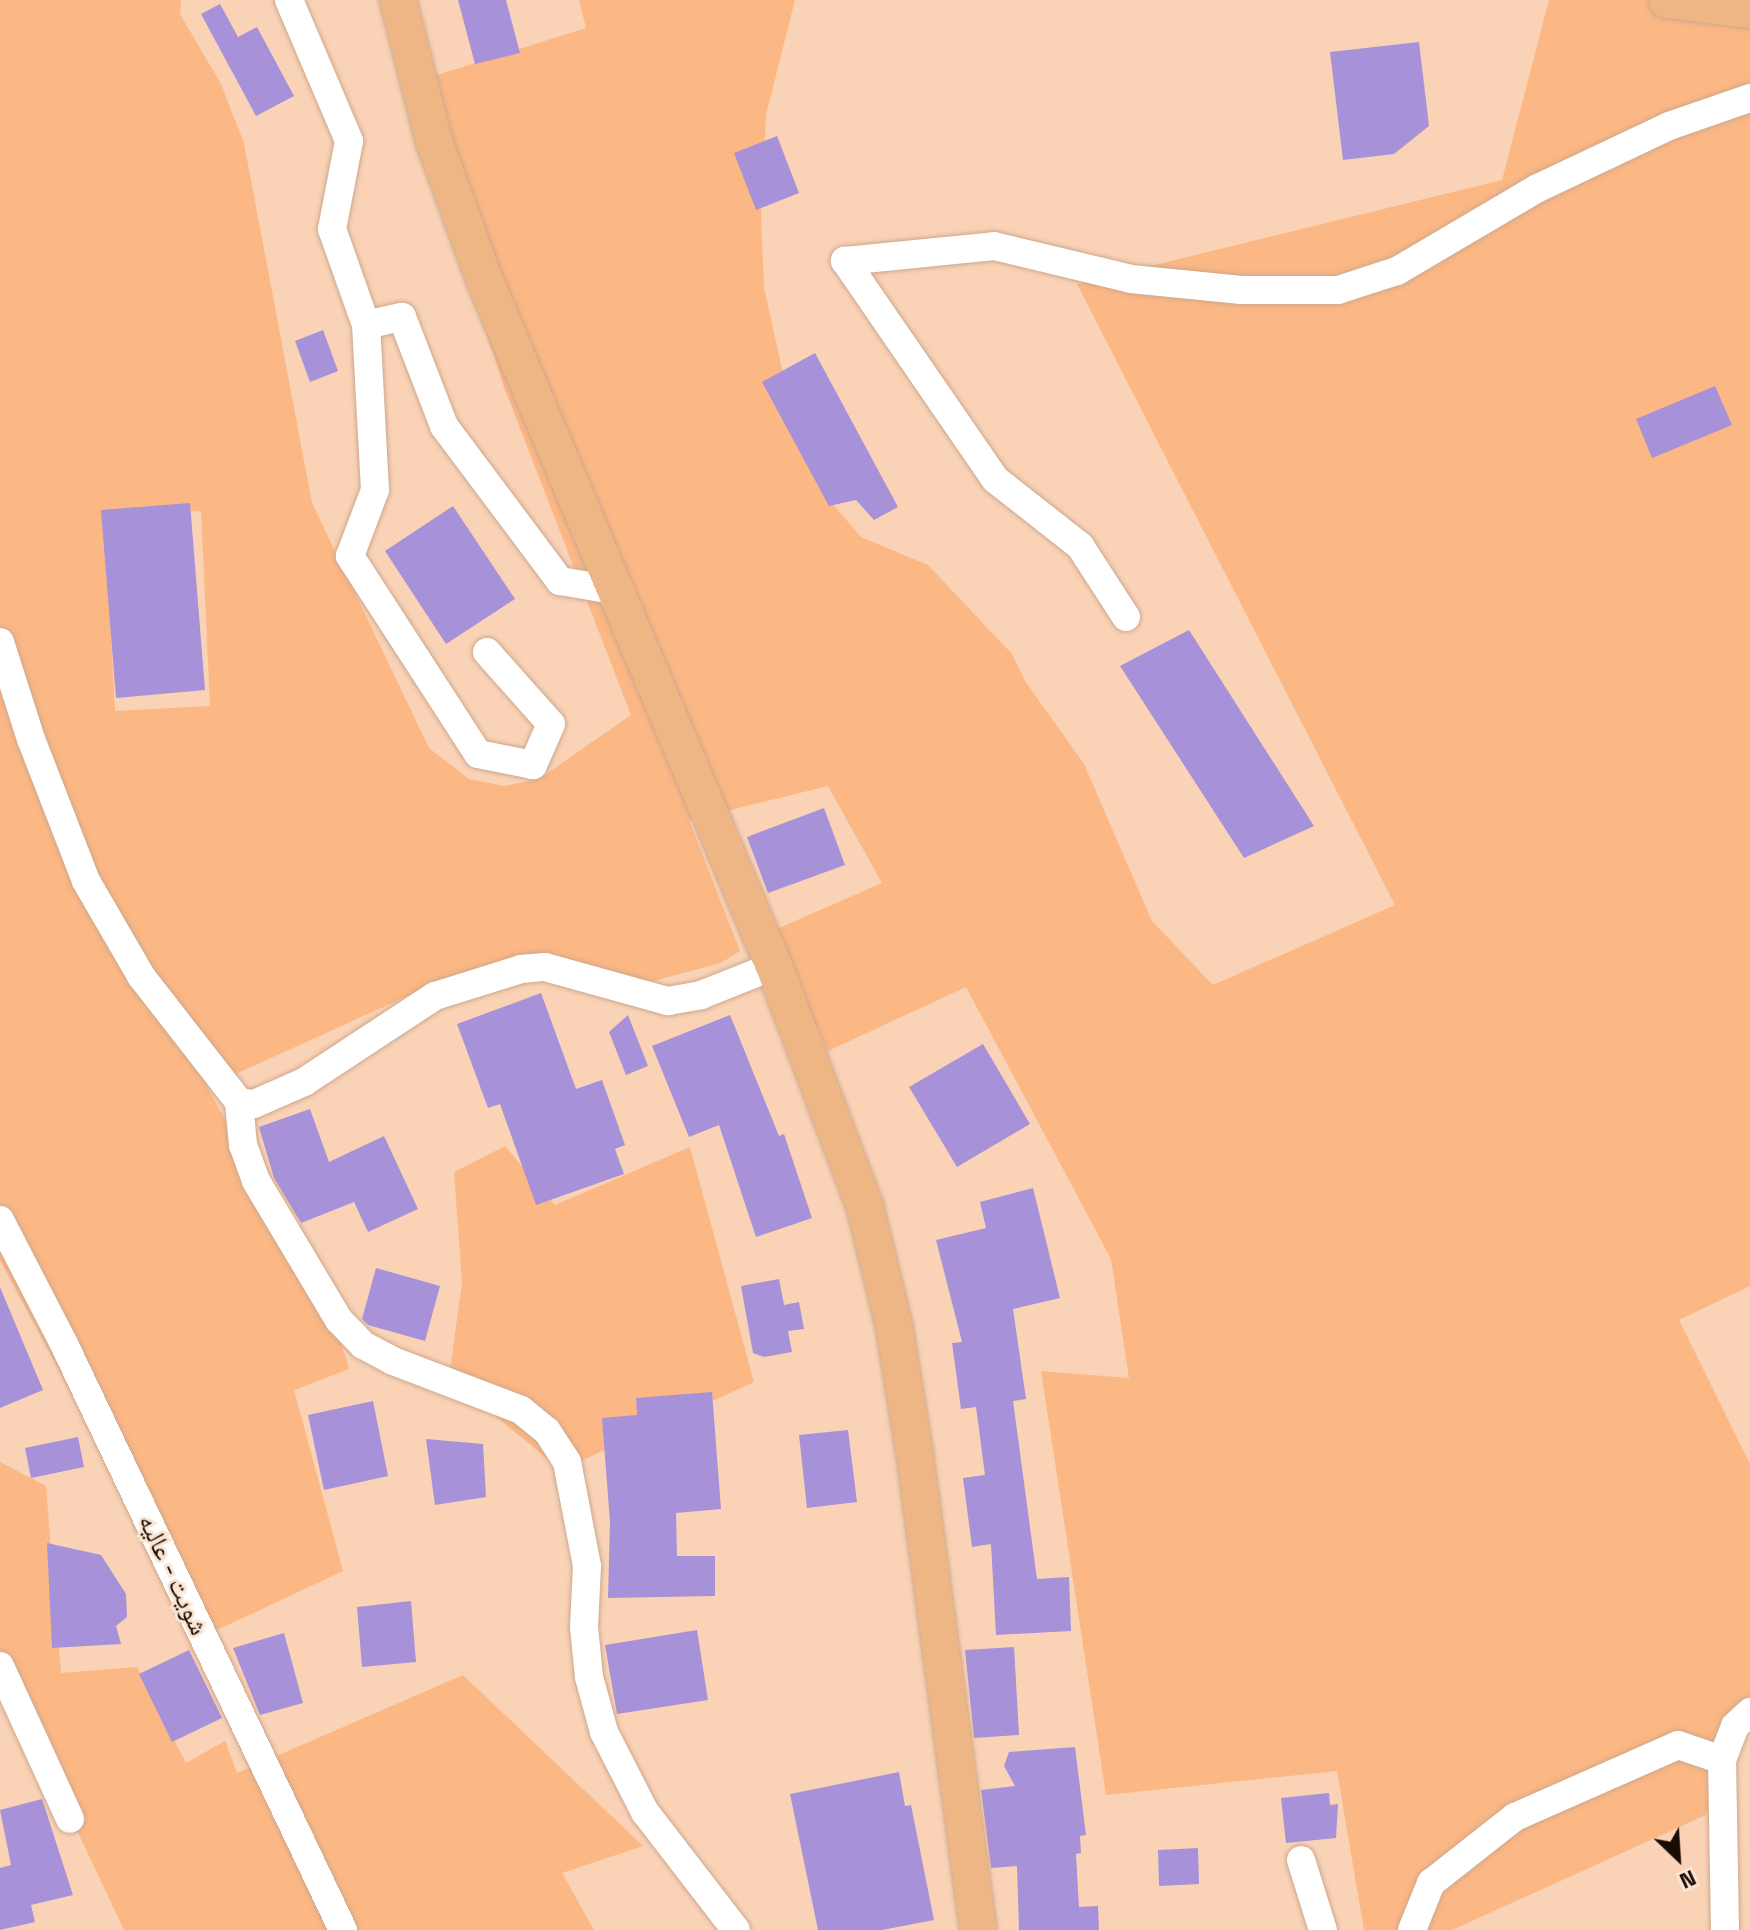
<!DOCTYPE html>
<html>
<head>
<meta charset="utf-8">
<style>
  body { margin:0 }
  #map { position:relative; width:1750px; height:1930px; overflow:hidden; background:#fad3b7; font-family:"Space Grotesk","Noto Naskh Arabic",sans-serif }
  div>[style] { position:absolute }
  .green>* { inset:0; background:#fbb784 }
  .building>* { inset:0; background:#a791d8 }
  .roads { filter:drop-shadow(0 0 2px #cea88d) drop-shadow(0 0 2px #cea88d) }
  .minor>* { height:28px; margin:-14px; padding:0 14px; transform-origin:14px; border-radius:14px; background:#fff }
  .major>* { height:36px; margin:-18px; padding:0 18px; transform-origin:18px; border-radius:18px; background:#eeb685 }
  span { translate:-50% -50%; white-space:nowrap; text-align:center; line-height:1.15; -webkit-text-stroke:6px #fce4d3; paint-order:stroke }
  .street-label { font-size:26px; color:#190c04 }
  .north { position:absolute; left:1638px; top:1818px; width:80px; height:80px; -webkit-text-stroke:6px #fce4d3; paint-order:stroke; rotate:155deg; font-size:22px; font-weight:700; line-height:32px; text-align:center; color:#190c04 }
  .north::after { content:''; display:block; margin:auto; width:28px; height:36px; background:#190c04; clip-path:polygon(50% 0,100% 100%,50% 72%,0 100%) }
</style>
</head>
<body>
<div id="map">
  <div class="green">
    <i style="clip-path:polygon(evenodd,0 0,181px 0,180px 14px,221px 84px,244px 143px,312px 503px,429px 748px,469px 779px,504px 786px,539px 779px,631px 715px,504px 387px,405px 85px,586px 28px,579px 0,795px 0,766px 115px,761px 216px,764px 287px,783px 374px,831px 502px,861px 537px,928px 565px,1012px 654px,1025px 681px,1084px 764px,1152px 921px,1213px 985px,1395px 905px,1077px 284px,1502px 180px,1549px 0,1729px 0,1750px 27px,1750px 1286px,1679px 1320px,1750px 1464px,1750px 1714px,1706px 1815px,1452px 1930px,1364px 1930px,1337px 1771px,1106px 1795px,1041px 1371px,1129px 1378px,1111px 1259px,966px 987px,828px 1051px,770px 932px,882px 883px,828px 786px,689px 820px,740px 951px,721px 963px,653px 981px,494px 968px,456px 974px,207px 1087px,331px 1310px,349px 1369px,294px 1390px,343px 1571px,202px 1637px,0 1260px,0 0,201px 511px,210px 706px,115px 711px,105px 517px,201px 511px)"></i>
    <i style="clip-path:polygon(505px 1146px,555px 1205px,690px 1147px,754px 1382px,561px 1470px,449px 1378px,462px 1282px,454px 1172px)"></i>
    <i style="clip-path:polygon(0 1462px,46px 1486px,61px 1673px,137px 1667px,186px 1763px,225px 1741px,237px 1773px,463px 1675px,643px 1846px,562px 1873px,594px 1930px,124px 1930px,0 1667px)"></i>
  </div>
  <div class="building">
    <i style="clip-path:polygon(458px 0,506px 0,520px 53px,475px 64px)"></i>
    <i style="clip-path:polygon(220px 4px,238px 37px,257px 27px,294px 96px,256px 116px,201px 14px)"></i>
    <i style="clip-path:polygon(1419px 42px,1429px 126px,1394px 154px,1343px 160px,1330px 52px)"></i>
    <i style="clip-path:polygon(777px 136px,799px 193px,756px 210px,734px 153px)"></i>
    <i style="clip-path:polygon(323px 330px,338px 371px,310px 382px,295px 341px)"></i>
    <i style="clip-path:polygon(815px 353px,898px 507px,874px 520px,856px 500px,829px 506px,762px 382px)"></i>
    <i style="clip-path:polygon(1715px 386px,1732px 425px,1652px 458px,1636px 419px)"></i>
    <i style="clip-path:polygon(190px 503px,205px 690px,116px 698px,101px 510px)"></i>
    <i style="clip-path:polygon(453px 506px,515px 599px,446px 644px,385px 551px)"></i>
    <i style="clip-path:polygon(1189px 630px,1314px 826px,1244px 858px,1120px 666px)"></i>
    <i style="clip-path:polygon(824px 808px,845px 865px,768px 893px,747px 837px)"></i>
    <i style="clip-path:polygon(541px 993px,576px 1089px,602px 1080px,625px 1145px,615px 1149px,624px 1174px,536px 1205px,500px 1104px,488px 1108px,457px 1024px)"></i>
    <i style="clip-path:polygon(628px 1015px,648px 1066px,626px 1075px,609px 1032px)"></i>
    <i style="clip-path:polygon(730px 1015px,779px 1136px,784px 1134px,812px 1218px,756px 1237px,719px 1125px,689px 1137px,652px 1046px)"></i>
    <i style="clip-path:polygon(983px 1044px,1030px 1124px,957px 1167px,909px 1087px)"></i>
    <i style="clip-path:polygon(310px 1109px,329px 1162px,384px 1136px,418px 1209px,368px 1232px,354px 1202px,301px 1223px,274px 1178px,259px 1127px)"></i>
    <i style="clip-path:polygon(1033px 1188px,1060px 1298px,1013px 1309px,1026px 1399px,1013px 1401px,1037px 1579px,1069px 1577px,1071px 1631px,996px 1635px,991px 1544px,972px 1547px,963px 1478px,985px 1475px,976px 1407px,961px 1409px,952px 1343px,962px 1342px,936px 1240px,986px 1228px,980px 1202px)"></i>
    <i style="clip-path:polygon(376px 1268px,440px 1286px,425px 1341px,368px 1325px,362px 1319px)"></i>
    <i style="clip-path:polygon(779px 1279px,784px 1305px,799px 1302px,804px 1329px,788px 1331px,792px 1352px,764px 1357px,753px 1353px,741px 1286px)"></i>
    <i style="clip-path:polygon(0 1287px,43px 1390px,0 1408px)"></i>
    <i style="clip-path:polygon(712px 1392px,721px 1509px,676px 1513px,677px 1556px,715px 1556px,715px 1596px,608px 1598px,610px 1522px,602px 1418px,637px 1415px,636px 1398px)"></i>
    <i style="clip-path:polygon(373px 1401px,388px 1476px,324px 1490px,308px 1415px)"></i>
    <i style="clip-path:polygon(848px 1430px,857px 1502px,807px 1508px,799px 1435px)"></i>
    <i style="clip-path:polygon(78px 1437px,84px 1467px,31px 1478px,25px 1448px)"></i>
    <i style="clip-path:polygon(426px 1439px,483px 1444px,486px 1497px,435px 1505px)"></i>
    <i style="clip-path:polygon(47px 1543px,101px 1555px,126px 1594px,127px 1617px,116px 1626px,121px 1644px,52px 1648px)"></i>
    <i style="clip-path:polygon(411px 1601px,416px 1662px,362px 1667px,357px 1607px)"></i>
    <i style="clip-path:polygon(697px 1630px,708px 1700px,617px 1714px,605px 1645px)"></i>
    <i style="clip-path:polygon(284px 1633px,303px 1703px,260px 1715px,233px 1648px)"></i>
    <i style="clip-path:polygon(1014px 1647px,1019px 1735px,974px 1738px,965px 1650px)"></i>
    <i style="clip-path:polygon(189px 1650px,222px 1718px,172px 1742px,139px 1674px)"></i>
    <i style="clip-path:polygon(1075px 1747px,1086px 1835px,1080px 1836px,1081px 1853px,1076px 1854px,1079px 1907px,1098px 1906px,1099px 1930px,1019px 1930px,1017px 1866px,991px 1868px,981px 1790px,1015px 1786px,1004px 1766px,1009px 1752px)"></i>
    <i style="clip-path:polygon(899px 1772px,905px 1806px,911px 1805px,934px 1920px,882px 1930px,818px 1930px,790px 1794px)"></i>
    <i style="clip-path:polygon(1329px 1793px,1330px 1805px,1338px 1804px,1336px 1838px,1286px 1843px,1281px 1798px)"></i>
    <i style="clip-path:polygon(42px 1799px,73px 1895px,31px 1905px,35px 1922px,0 1930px,0 1868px,11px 1865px,0 1810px)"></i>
    <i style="clip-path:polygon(1198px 1848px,1199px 1884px,1159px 1886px,1158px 1850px)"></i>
  </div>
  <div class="roads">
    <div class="minor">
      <i style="left:289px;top:0;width:153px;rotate:66.9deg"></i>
      <i style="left:349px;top:141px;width:90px;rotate:100.9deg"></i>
      <i style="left:332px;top:229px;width:102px;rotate:70.5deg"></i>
      <i style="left:1126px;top:617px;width:85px;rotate:-122.9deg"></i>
      <i style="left:1080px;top:546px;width:108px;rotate:-141.8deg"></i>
      <i style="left:995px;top:479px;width:265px;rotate:-124.5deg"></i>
      <i style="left:845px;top:261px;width:150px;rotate:-5.7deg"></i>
      <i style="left:994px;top:246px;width:141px;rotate:13.5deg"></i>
      <i style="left:1131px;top:279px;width:111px;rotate:5.7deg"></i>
      <i style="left:1241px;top:290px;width:97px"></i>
      <i style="left:1338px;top:290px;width:62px;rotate:-17.9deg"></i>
      <i style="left:1397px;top:271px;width:161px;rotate:-30.5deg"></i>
      <i style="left:1536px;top:189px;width:147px;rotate:-25.3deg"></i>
      <i style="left:1669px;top:126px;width:86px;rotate:-19.1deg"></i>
      <i style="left:0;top:642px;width:102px;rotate:72.3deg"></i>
      <i style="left:31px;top:739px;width:152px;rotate:68.8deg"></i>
      <i style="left:86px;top:881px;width:110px;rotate:59.9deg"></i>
      <i style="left:141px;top:976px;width:160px;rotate:52.1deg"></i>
      <i style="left:239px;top:1102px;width:15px;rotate:8deg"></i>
      <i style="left:254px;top:1104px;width:55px;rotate:-23.7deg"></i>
      <i style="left:304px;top:1082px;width:157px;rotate:-33.3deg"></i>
      <i style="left:435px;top:996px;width:90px;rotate:-17.4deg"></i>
      <i style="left:521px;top:969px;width:24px;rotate:-5deg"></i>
      <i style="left:545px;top:967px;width:128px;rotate:15.5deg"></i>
      <i style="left:668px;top:1001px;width:34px;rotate:-10deg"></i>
      <i style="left:701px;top:995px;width:79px;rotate:-21.7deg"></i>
      <i style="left:487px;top:652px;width:96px;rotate:48.4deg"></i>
      <i style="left:551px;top:724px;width:45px;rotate:113.7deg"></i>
      <i style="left:533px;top:765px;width:56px;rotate:-168.7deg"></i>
      <i style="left:478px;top:754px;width:236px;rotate:-122.9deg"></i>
      <i style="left:350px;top:556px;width:71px;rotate:-69.3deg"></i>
      <i style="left:375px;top:490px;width:165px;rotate:-93.1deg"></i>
      <i style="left:366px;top:325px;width:37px;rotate:-13deg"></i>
      <i style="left:402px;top:317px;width:117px;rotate:68.9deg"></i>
      <i style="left:444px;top:426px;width:194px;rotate:53.2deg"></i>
      <i style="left:560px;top:581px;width:61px;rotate:9.5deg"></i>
      <i style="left:239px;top:1102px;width:43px;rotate:84.7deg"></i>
      <i style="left:243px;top:1145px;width:38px;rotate:70deg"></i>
      <i style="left:256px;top:1181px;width:162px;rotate:59.2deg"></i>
      <i style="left:339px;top:1320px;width:35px;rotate:46deg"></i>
      <i style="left:363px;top:1345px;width:34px;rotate:28deg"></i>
      <i style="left:393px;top:1361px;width:137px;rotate:20.9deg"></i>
      <i style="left:521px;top:1410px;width:33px;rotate:39deg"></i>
      <i style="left:547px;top:1431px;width:37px;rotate:57deg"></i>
      <i style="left:567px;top:1462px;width:106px;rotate:79.1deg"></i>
      <i style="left:587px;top:1566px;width:61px;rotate:92.8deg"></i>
      <i style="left:584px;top:1627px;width:50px;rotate:84.3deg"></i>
      <i style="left:589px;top:1677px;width:57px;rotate:74.7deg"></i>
      <i style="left:604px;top:1732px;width:90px;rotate:62.9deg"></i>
      <i style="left:645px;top:1812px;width:149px;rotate:52.4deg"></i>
      <i style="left:0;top:1220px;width:140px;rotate:62.7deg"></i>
      <i style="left:64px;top:1344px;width:649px;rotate:64.54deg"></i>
      <i style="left:0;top:1666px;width:168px;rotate:65.4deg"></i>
      <i style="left:1301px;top:1860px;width:73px;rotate:72.6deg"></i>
      <i style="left:1412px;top:1930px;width:51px;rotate:-68deg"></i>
      <i style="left:1431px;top:1883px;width:107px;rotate:-38.2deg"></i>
      <i style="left:1515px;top:1817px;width:178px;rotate:-23.8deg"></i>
      <i style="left:1678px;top:1745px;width:46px;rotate:18.8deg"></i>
      <i style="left:1725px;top:1930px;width:170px;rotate:-91deg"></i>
      <i style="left:1722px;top:1760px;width:36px;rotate:-69deg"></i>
      <i style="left:1735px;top:1726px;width:21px;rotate:-43deg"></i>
    </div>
    <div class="major">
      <i style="left:398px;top:0;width:146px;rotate:75.7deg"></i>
      <i style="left:434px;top:141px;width:149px;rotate:70deg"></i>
      <i style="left:485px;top:281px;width:743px;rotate:67.13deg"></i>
      <i style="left:774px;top:966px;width:258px;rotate:69.3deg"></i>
      <i style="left:865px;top:1207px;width:122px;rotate:76.3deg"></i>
      <i style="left:894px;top:1326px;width:132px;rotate:80.8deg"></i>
      <i style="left:915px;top:1456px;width:478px;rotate:82.4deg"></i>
      <i style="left:1667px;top:0;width:84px;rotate:6.9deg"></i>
    </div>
  </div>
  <div class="street-label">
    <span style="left:173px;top:1575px;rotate:65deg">شويت - عاليه</span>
  </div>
  <div class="north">N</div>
</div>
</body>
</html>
